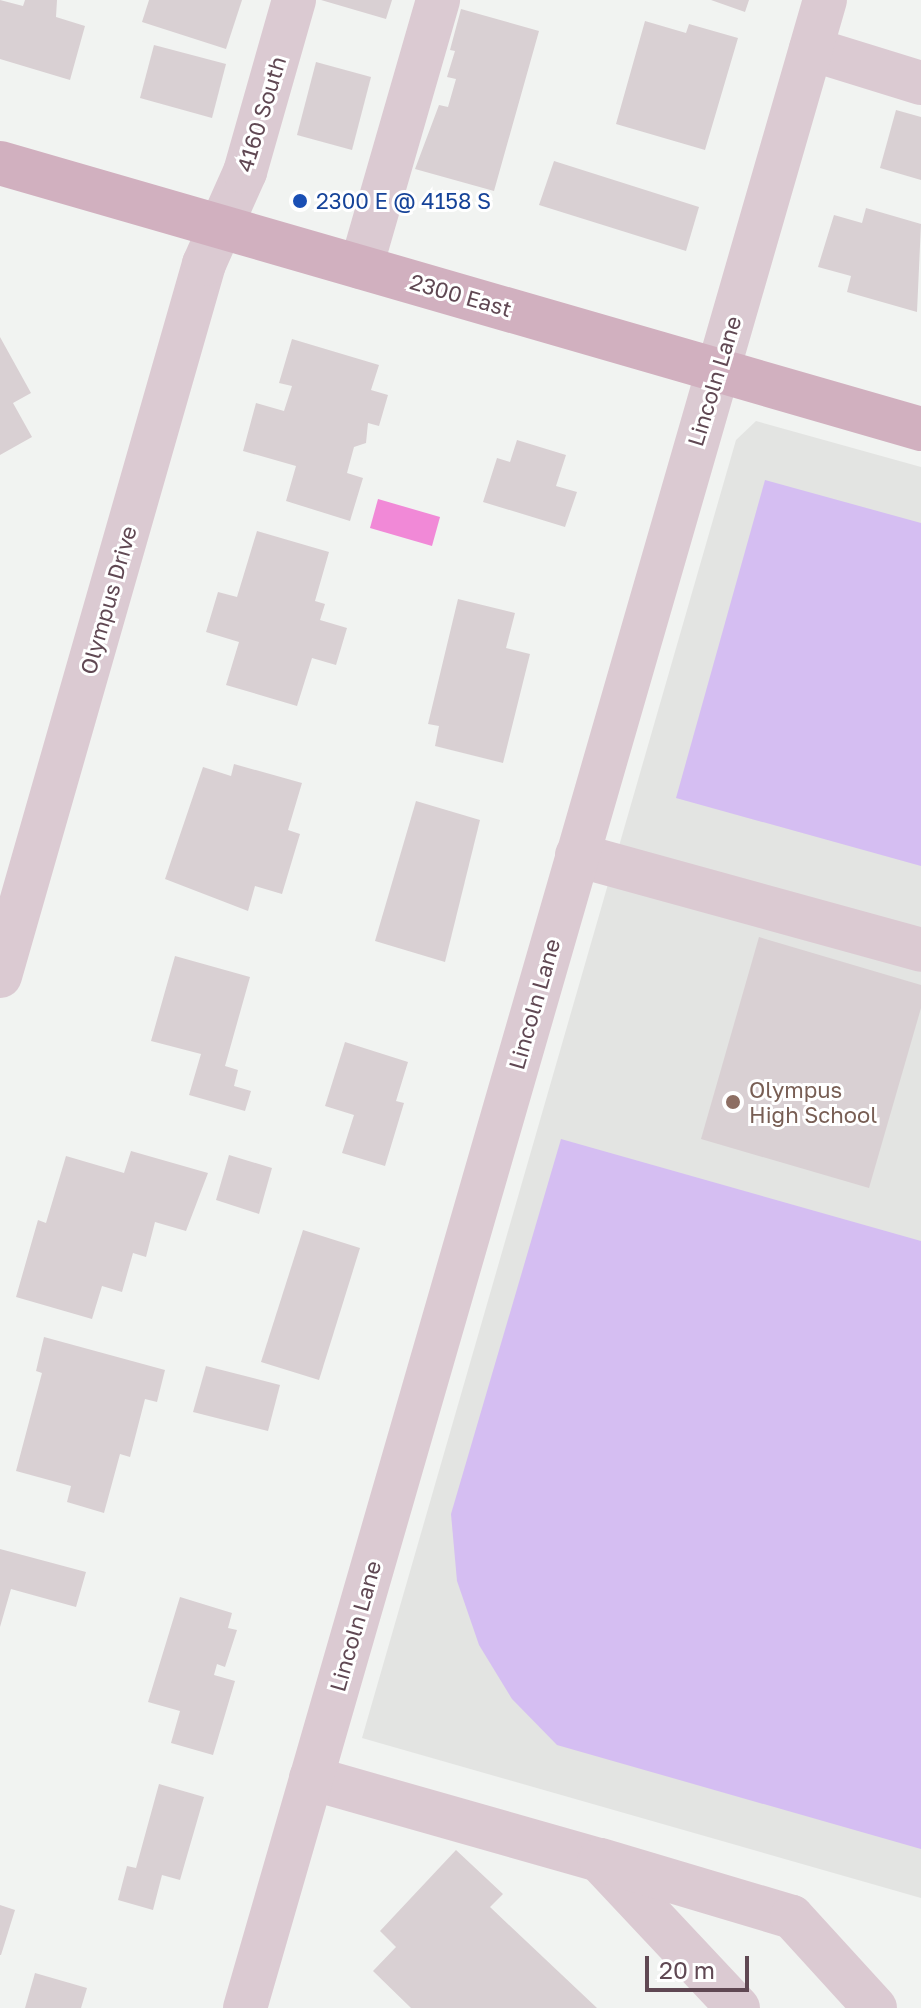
<!DOCTYPE html>
<html>
<head>
<meta charset="utf-8">
<style>
  body { margin:0 }
  #map { position:relative; width:921px; height:2008px; overflow:hidden; background:#f1f3f1; font-family:"Golos Text",sans-serif }
  div>[style] { position:absolute }
  .education>* { inset:0; background:#e3e4e2 }
  .green>* { inset:0; background:#d5bef2 }
  .water>* { inset:0; background:#f189d7 }
  .building>* { inset:0; background:#d9d0d3 }
  .minor>* { height:44px; margin:-22px; padding:0 22px; transform-origin:22px; border-radius:22px; background:#dbcad2 }
  .major>* { height:44px; margin:-22px; padding:0 22px; transform-origin:22px; border-radius:22px; background:#d1b0bf }
  .dots>* { width:22px; height:22px; translate:-50% -50%; box-sizing:border-box; border:4px solid #fff; border-radius:50% }
  span { translate:-50% -50%; white-space:nowrap; text-align:center; line-height:1.15; -webkit-text-stroke:6px #fff; paint-order:stroke }
  .street-label { font-size:22px; color:#604853 }
  .transit-label { font-size:22px; color:#164399 }
  .left { translate:0 -50%; text-align:left }
  .education-label { font-size:22px; color:#785e54 }
  .scale { position:absolute; left:645px; top:1956px; width:104px; height:36px; box-sizing:border-box; border:4px solid #604853; border-top:0; padding-left:10px; font-size:24px; line-height:28px; white-space:nowrap; color:#604853; -webkit-text-stroke:6px #fff; paint-order:stroke }
</style>
</head>
<body>
<div id="map">
  <div class="education">
    <i style="clip-path:polygon(756px 421px,921px 467px,921px 1898px,362px 1738px,736px 440px)"></i>
  </div>
  <div class="green">
    <i style="clip-path:polygon(765px 480px,921px 523px,921px 866px,676px 798px)"></i>
    <i style="clip-path:polygon(561px 1139px,921px 1241px,921px 1849px,557px 1745px,512px 1699px,479px 1645px,457px 1581px,451px 1514px)"></i>
  </div>
  <div class="water">
    <i style="clip-path:polygon(378px 499px,440px 517px,432px 546px,370px 528px)"></i>
  </div>
  <div class="building">
    <i style="clip-path:polygon(0 0,23px 6px,25px 0,57px 0,56px 17px,85px 26px,70px 80px,0 59px)"></i>
    <i style="clip-path:polygon(149px 0,242px 0,226px 49px,142px 22px)"></i>
    <i style="clip-path:polygon(321px 0,392px 0,386px 19px)"></i>
    <i style="clip-path:polygon(711px 0,749px 0,745px 12px)"></i>
    <i style="clip-path:polygon(461px 9px,539px 31px,494px 191px,415px 169px,439px 105px,448px 107px,456px 79px,447px 77px,455px 51px,450px 50px)"></i>
    <i style="clip-path:polygon(645px 21px,686px 33px,689px 24px,738px 38px,705px 150px,616px 124px)"></i>
    <i style="clip-path:polygon(154px 45px,226px 64px,212px 118px,140px 98px)"></i>
    <i style="clip-path:polygon(316px 62px,371px 77px,352px 150px,297px 135px)"></i>
    <i style="clip-path:polygon(896px 110px,921px 117px,921px 180px,880px 168px)"></i>
    <i style="clip-path:polygon(554px 161px,699px 207px,686px 251px,539px 205px)"></i>
    <i style="clip-path:polygon(866px 208px,921px 224px,917px 312px,847px 292px,851px 276px,818px 267px,834px 215px,862px 223px)"></i>
    <i style="clip-path:polygon(0 337px,31px 393px,13px 403px,32px 437px,0 455px)"></i>
    <i style="clip-path:polygon(292px 339px,379px 365px,371px 390px,388px 395px,379px 426px,368px 423px,366px 443px,354px 447px,347px 473px,363px 478px,350px 521px,286px 501px,296px 466px,243px 451px,256px 403px,284px 411px,292px 386px,279px 383px)"></i>
    <i style="clip-path:polygon(517px 440px,566px 455px,556px 486px,577px 492px,565px 527px,483px 502px,497px 458px,510px 462px)"></i>
    <i style="clip-path:polygon(257px 531px,329px 552px,315px 601px,325px 604px,320px 620px,347px 628px,336px 665px,312px 658px,297px 706px,226px 685px,239px 642px,206px 632px,218px 592px,237px 597px)"></i>
    <i style="clip-path:polygon(458px 599px,515px 613px,506px 648px,530px 654px,503px 763px,435px 746px,439px 726px,428px 724px)"></i>
    <i style="clip-path:polygon(234px 764px,302px 783px,288px 830px,300px 834px,282px 894px,255px 886px,248px 911px,165px 879px,203px 767px,231px 776px)"></i>
    <i style="clip-path:polygon(416px 801px,480px 820px,445px 962px,375px 941px)"></i>
    <i style="clip-path:polygon(759px 937px,921px 985px,921px 1008px,869px 1188px,701px 1139px)"></i>
    <i style="clip-path:polygon(175px 956px,250px 977px,225px 1066px,238px 1070px,234px 1086px,251px 1091px,245px 1111px,189px 1095px,201px 1054px,151px 1041px)"></i>
    <i style="clip-path:polygon(345px 1042px,408px 1062px,396px 1101px,404px 1103px,385px 1166px,342px 1153px,354px 1115px,325px 1106px)"></i>
    <i style="clip-path:polygon(131px 1151px,208px 1173px,186px 1231px,155px 1222px,146px 1257px,133px 1253px,122px 1292px,102px 1286px,92px 1319px,16px 1297px,38px 1220px,46px 1223px,66px 1156px,124px 1173px)"></i>
    <i style="clip-path:polygon(229px 1155px,272px 1168px,259px 1214px,216px 1200px)"></i>
    <i style="clip-path:polygon(303px 1230px,360px 1248px,319px 1380px,261px 1362px)"></i>
    <i style="clip-path:polygon(44px 1337px,165px 1370px,157px 1402px,145px 1399px,130px 1457px,120px 1454px,104px 1513px,67px 1502px,71px 1486px,16px 1471px,42px 1373px,36px 1371px)"></i>
    <i style="clip-path:polygon(206px 1366px,280px 1385px,268px 1431px,193px 1412px)"></i>
    <i style="clip-path:polygon(0 1549px,86px 1572px,76px 1607px,11px 1589px,0 1627px)"></i>
    <i style="clip-path:polygon(180px 1597px,232px 1613px,228px 1628px,237px 1630px,225px 1667px,217px 1664px,214px 1675px,235px 1681px,213px 1755px,171px 1743px,180px 1711px,148px 1702px)"></i>
    <i style="clip-path:polygon(159px 1784px,204px 1797px,180px 1880px,162px 1875px,153px 1910px,118px 1900px,127px 1866px,136px 1868px)"></i>
    <i style="clip-path:polygon(456px 1850px,503px 1894px,490px 1907px,597px 2008px,411px 2008px,373px 1971px,396px 1947px,380px 1931px)"></i>
    <i style="clip-path:polygon(0 1905px,15px 1910px,1px 1955px,0 1955px)"></i>
    <i style="clip-path:polygon(35px 1973px,87px 1988px,81px 2008px,25px 2008px)"></i>
  </div>
  <div class="minor">
    <i style="left:811px;top:49px;width:115px;rotate:17.2deg"></i>
    <i style="left:361px;top:267px;width:278px;rotate:-73.9deg"></i>
    <i style="left:577px;top:855px;width:357px;rotate:15.4deg"></i>
    <i style="left:0;top:976px;width:741px;rotate:-74.01deg"></i>
    <i style="left:204px;top:264px;width:101px;rotate:-66deg"></i>
    <i style="left:245px;top:172px;width:179px;rotate:-74.1deg"></i>
    <i style="left:311px;top:1778px;width:299px;rotate:15.9deg"></i>
    <i style="left:599px;top:1860px;width:203px;rotate:46.8deg"></i>
    <i style="left:601px;top:1860px;width:199px;rotate:16.6deg"></i>
    <i style="left:792px;top:1917px;width:123px;rotate:47.6deg"></i>
    <i style="left:245px;top:2008px;width:2090px;rotate:-73.89deg"></i>
  </div>
  <div class="major">
    <i style="left:0;top:163px;width:959px;rotate:16.11deg"></i>
  </div>
  <div class="dots">
    <i style="left:300px;top:201px;background:#1a4fb4"></i>
    <i style="left:733px;top:1102px;background:#8d6e63"></i>
  </div>
  <div class="street-label">
    <span style="left:261px;top:114px;rotate:-73deg">4160 South</span>
    <span style="left:461px;top:295px;rotate:16deg">2300 East</span>
    <span style="left:714px;top:381px;rotate:-73deg">Lincoln Lane</span>
    <span style="left:108px;top:600px;rotate:-74deg">Olympus Drive</span>
    <span style="left:534px;top:1004px;rotate:-74deg">Lincoln Lane</span>
    <span style="left:355px;top:1626px;rotate:-74deg">Lincoln Lane</span>
  </div>
  <div class="transit-label">
    <span class="left" style="left:316px;top:201px">2300 E @ 4158 S</span>
  </div>
  <div class="education-label">
    <span class="left" style="left:749px;top:1102px">Olympus<br>High School</span>
  </div>
  <div class="scale">20 m</div>
</div>
</body>
</html>
